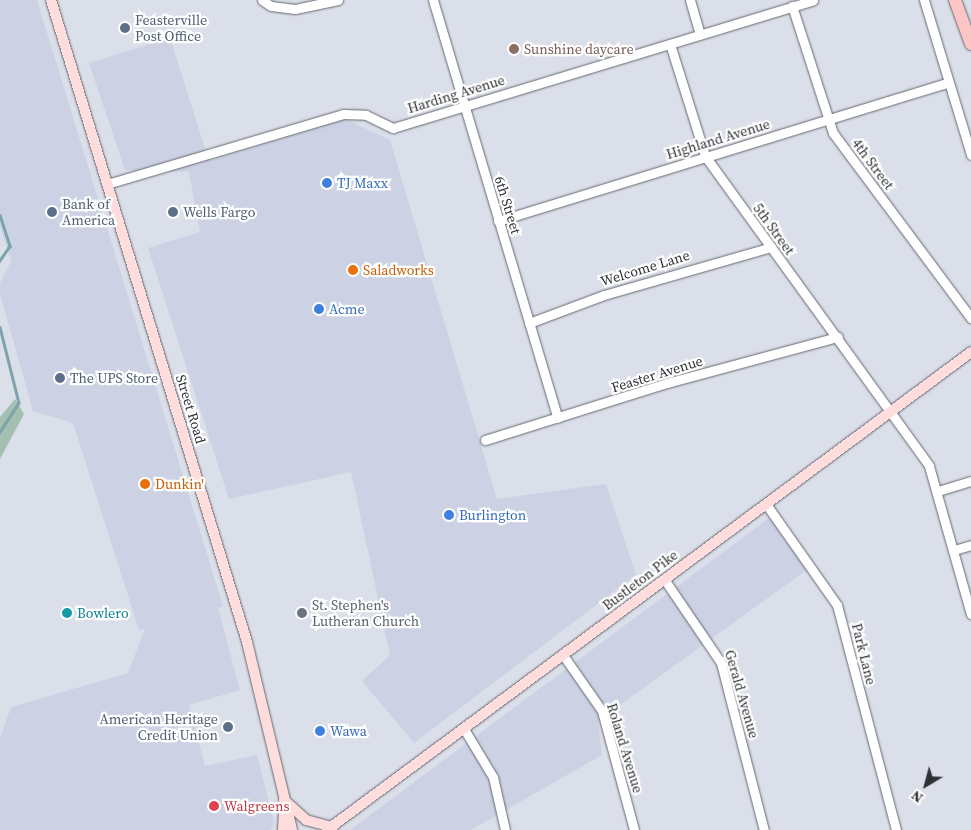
<!DOCTYPE html>
<html>
<head>
<meta charset="utf-8">
<style>
  body { margin:0 }
  #map { position:relative; width:971px; height:830px; overflow:hidden; background:#dbdfe9; font-family:"Source Serif 4",serif }
  div>[style] { position:absolute }
  .built>* { inset:0; background:#ccd2e3 }
  .green>* { inset:0; background:#a3bfaf }
  .stream>* { height:2.5px; margin:-1.25px; padding:0 1.25px; transform-origin:1.25px; border-radius:1.25px; background:#7ca4ad }
  .roads { filter:drop-shadow(0 0 1px #656871) drop-shadow(0 0 1px #656871) }
  .minor>* { height:9px; margin:-4.5px; padding:0 4.5px; transform-origin:4.5px; border-radius:4.5px; background:#fff }
  .major>* { height:10px; margin:-5px; padding:0 5px; transform-origin:5px; border-radius:5px; background:#fedddc }
  .highway>* { height:12px; margin:-6px; padding:0 6px; transform-origin:6px; border-radius:6px; background:#fdc6c5 }
  .dots>* { width:14px; height:14px; translate:-50% -50%; box-sizing:border-box; border:2px solid #fff; border-radius:50% }
  span { translate:-50% -50%; white-space:nowrap; text-align:center; line-height:1.15; -webkit-text-stroke:4.5px #fff; paint-order:stroke }
  .service-label { font-size:14px; color:#4e5e75 }
  .left { translate:0 -50%; text-align:left }
  .right { translate:-100% -50%; text-align:right }
  .education-label { font-size:14px; color:#785e54 }
  .street-label { font-size:14px; color:#2f3034 }
  .shop-label { font-size:14px; color:#366cbe }
  .food-label { font-size:14px; color:#c56008 }
  .worship-label { font-size:14px; color:#5b616d }
  .culture-label { font-size:14px; color:#0d838f }
  .health-label { font-size:14px; color:#be3a42 }
  .north { position:absolute; left:901px; top:760px; width:50px; height:50px; -webkit-text-stroke:4px #fff; paint-order:stroke; rotate:217deg; font-size:14px; font-weight:700; line-height:20px; text-align:center; color:#2f3034 }
  .north::after { content:''; display:block; margin:auto; width:18px; height:22px; background:#2f3034; clip-path:polygon(50% 0,100% 100%,50% 72%,0 100%) }
</style>
</head>
<body>
<div id="map">
  <div class="built">
    <i style="clip-path:polygon(0 0,37px 0,223px 606px,218px 608px,240px 690px,189px 705px,205px 766px,257px 755px,274px 822px,271px 830px,0 830px,0 738px,11px 707px,128px 673px,145px 629px,139px 630px,73px 423px,33px 411px,0 294px,0 283px,11px 261px,0 226px)"></i>
    <i style="clip-path:polygon(170px 38px,209px 161px,345px 119px,390px 140px,497px 499px,606px 484px,636px 575px,414px 743px,362px 681px,390px 655px,351px 472px,229px 499px,148px 248px,200px 232px,189px 172px,125px 170px,89px 63px)"></i>
    <i style="clip-path:polygon(769px 518px,808px 569px,598px 721px,602px 755px,471px 830px,350px 830px)"></i>
  </div>
  <div class="green">
    <i style="clip-path:polygon(15px 399px,24px 414px,0 459px,0 417px)"></i>
  </div>
  <div class="stream">
    <i style="left:0;top:215px;width:33px;rotate:72deg"></i>
    <i style="left:10px;top:246px;width:18px;rotate:124deg"></i>
    <i style="left:0;top:327px;width:78px;rotate:76deg"></i>
    <i style="left:19px;top:403px;width:35px;rotate:123deg"></i>
  </div>
  <div class="roads">
    <div class="minor">
      <i style="left:262px;top:0;width:11px;rotate:34deg"></i>
      <i style="left:271px;top:6px;width:24px;rotate:7deg"></i>
      <i style="left:295px;top:9px;width:44px;rotate:-11.8deg"></i>
      <i style="left:433px;top:0;width:436px;rotate:73.4deg"></i>
      <i style="left:690px;top:0;width:36px;rotate:74deg"></i>
      <i style="left:924px;top:0;width:162px;rotate:73.1deg"></i>
      <i style="left:792px;top:6px;width:133px;rotate:72.1deg"></i>
      <i style="left:833px;top:133px;width:231px;rotate:53.3deg"></i>
      <i style="left:670px;top:44px;width:117px;rotate:72.6deg"></i>
      <i style="left:705px;top:156px;width:382px;rotate:54.1deg"></i>
      <i style="left:929px;top:466px;width:154px;rotate:74.2deg"></i>
      <i style="left:107px;top:184px;width:246px;rotate:-16.5deg"></i>
      <i style="left:343px;top:114px;width:23px;rotate:2deg"></i>
      <i style="left:366px;top:115px;width:30px;rotate:26deg"></i>
      <i style="left:393px;top:128px;width:439px;rotate:-16.9deg"></i>
      <i style="left:498px;top:221px;width:469px;rotate:-17.1deg"></i>
      <i style="left:529px;top:323px;width:80px;rotate:-20.5deg"></i>
      <i style="left:604px;top:295px;width:174px;rotate:-16deg"></i>
      <i style="left:485px;top:440px;width:191px;rotate:-17.4deg"></i>
      <i style="left:667px;top:383px;width:177px;rotate:-15.1deg"></i>
      <i style="left:938px;top:491px;width:34px;rotate:-17deg"></i>
      <i style="left:766px;top:504px;width:123px;rotate:54.9deg"></i>
      <i style="left:837px;top:605px;width:233px;rotate:75.3deg"></i>
      <i style="left:954px;top:550px;width:18px;rotate:-16deg"></i>
      <i style="left:664px;top:579px;width:102px;rotate:55.8deg"></i>
      <i style="left:721px;top:663px;width:172px;rotate:75.6deg"></i>
      <i style="left:563px;top:655px;width:68px;rotate:55.1deg"></i>
      <i style="left:602px;top:711px;width:123px;rotate:74.9deg"></i>
      <i style="left:464px;top:729px;width:56px;rotate:58.9deg"></i>
      <i style="left:493px;top:777px;width:54px;rotate:77.2deg"></i>
    </div>
    <div class="major">
      <i style="left:51px;top:0;width:671px;rotate:73.02deg"></i>
      <i style="left:247px;top:642px;width:193px;rotate:76.5deg"></i>
      <i style="left:284px;top:800px;width:30px;rotate:42deg"></i>
      <i style="left:306px;top:820px;width:28px;rotate:15deg"></i>
      <i style="left:283px;top:830px;width:17px;rotate:-87deg"></i>
      <i style="left:327px;top:830px;width:802px;rotate:-36.58deg"></i>
    </div>
    <div class="highway">
      <i style="left:955px;top:0;width:47px;rotate:70deg"></i>
    </div>
  </div>
  <div class="dots">
    <i style="left:125px;top:28px;background:#5c6f8a"></i>
    <i style="left:514px;top:49px;background:#8d6e63"></i>
    <i style="left:327px;top:183px;background:#3f7fe0"></i>
    <i style="left:52px;top:212px;background:#5c6f8a"></i>
    <i style="left:173px;top:212px;background:#5c6f8a"></i>
    <i style="left:353px;top:270px;background:#e8710a"></i>
    <i style="left:319px;top:309px;background:#3f7fe0"></i>
    <i style="left:60px;top:378px;background:#5c6f8a"></i>
    <i style="left:145px;top:484px;background:#e8710a"></i>
    <i style="left:449px;top:515px;background:#3f7fe0"></i>
    <i style="left:67px;top:613px;background:#0f9aa8"></i>
    <i style="left:302px;top:613px;background:#6b7280"></i>
    <i style="left:228px;top:727px;background:#5c6f8a"></i>
    <i style="left:320px;top:731px;background:#3f7fe0"></i>
    <i style="left:214px;top:806px;background:#e0444e"></i>
  </div>
  <div class="service-label">
    <span class="left" style="left:135px;top:28px">Feasterville<br>Post Office</span>
    <span class="left" style="left:62px;top:212px">Bank of<br>America</span>
    <span class="left" style="left:183px;top:212px">Wells Fargo</span>
    <span class="left" style="left:70px;top:378px">The UPS Store</span>
    <span class="right" style="left:218px;top:727px">American Heritage<br>Credit Union</span>
  </div>
  <div class="education-label">
    <span class="left" style="left:524px;top:49px">Sunshine daycare</span>
  </div>
  <div class="street-label">
    <span style="left:456px;top:94px;rotate:-17deg">Harding Avenue</span>
    <span style="left:718px;top:139px;rotate:-17deg">Highland Avenue</span>
    <span style="left:873px;top:164px;rotate:53deg">4th Street</span>
    <span style="left:508px;top:205px;rotate:73deg">6th Street</span>
    <span style="left:774px;top:229px;rotate:54deg">5th Street</span>
    <span style="left:645px;top:268px;rotate:-17deg">Welcome Lane</span>
    <span style="left:657px;top:374px;rotate:-17deg">Feaster Avenue</span>
    <span style="left:191px;top:409px;rotate:73deg">Street Road</span>
    <span style="left:640px;top:580px;rotate:-37deg">Bustleton Pike</span>
    <span style="left:864px;top:654px;rotate:76deg">Park Lane</span>
    <span style="left:742px;top:694px;rotate:74deg">Gerald Avenue</span>
    <span style="left:625px;top:748px;rotate:73deg">Roland Avenue</span>
  </div>
  <div class="shop-label">
    <span class="left" style="left:337px;top:183px">TJ Maxx</span>
    <span class="left" style="left:329px;top:309px">Acme</span>
    <span class="left" style="left:459px;top:515px">Burlington</span>
    <span class="left" style="left:330px;top:731px">Wawa</span>
  </div>
  <div class="food-label">
    <span class="left" style="left:363px;top:270px">Saladworks</span>
    <span class="left" style="left:155px;top:484px">Dunkin'</span>
  </div>
  <div class="worship-label">
    <span class="left" style="left:312px;top:613px">St. Stephen's<br>Lutheran Church</span>
  </div>
  <div class="culture-label">
    <span class="left" style="left:77px;top:613px">Bowlero</span>
  </div>
  <div class="health-label">
    <span class="left" style="left:224px;top:806px">Walgreens</span>
  </div>
  <div class="north">N</div>
</div>
</body>
</html>
